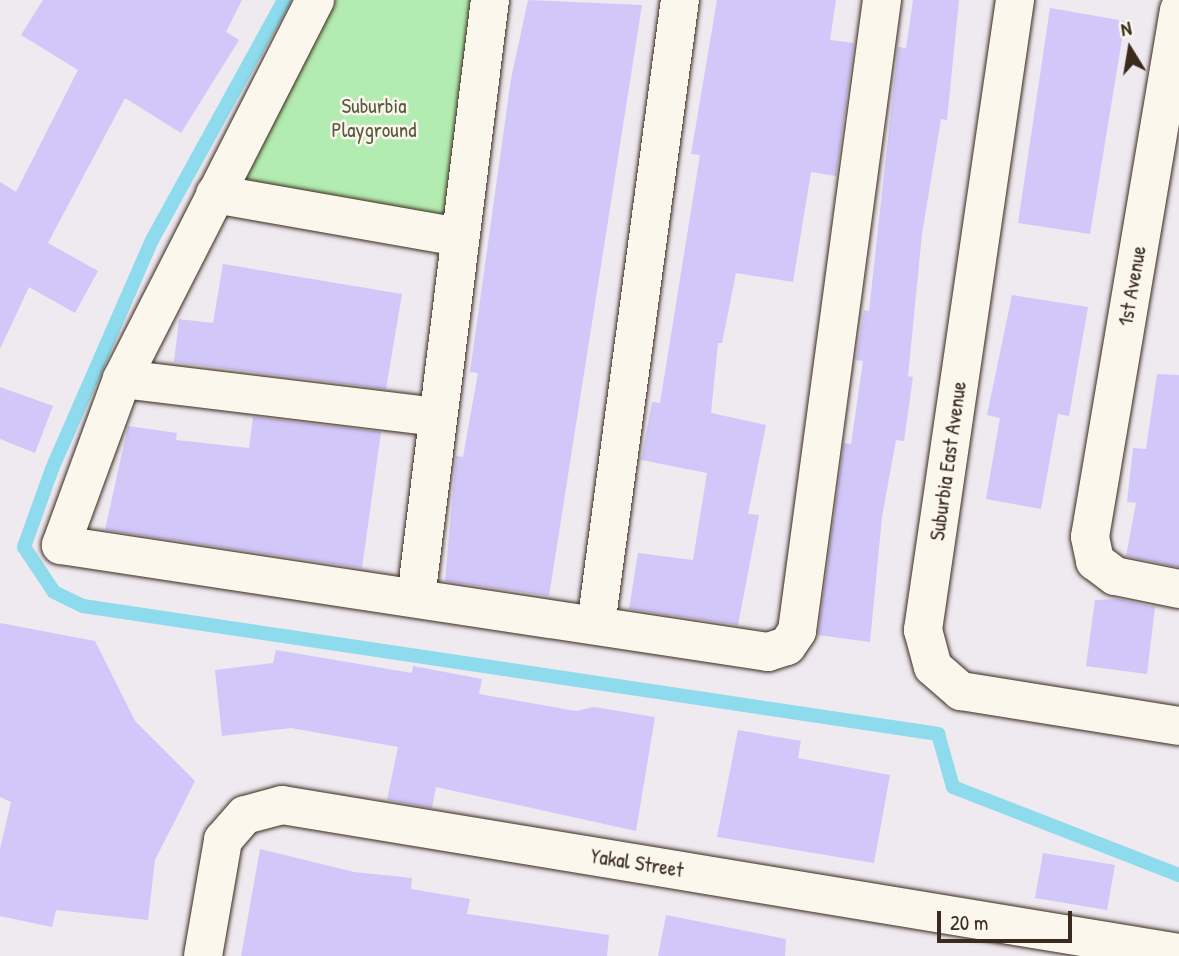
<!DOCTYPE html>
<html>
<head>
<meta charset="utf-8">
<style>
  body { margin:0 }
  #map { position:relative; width:1179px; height:956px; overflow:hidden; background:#efe9f0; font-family:"Patrick Hand",sans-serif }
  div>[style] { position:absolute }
  .green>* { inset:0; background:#b3ecb0 }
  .stream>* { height:14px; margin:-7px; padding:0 7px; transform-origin:7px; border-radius:7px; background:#8ddbec }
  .building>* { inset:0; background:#d2c7f9 }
  .roads { filter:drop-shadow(0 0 2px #3b2a1e) drop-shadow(0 0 2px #3b2a1e) }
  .minor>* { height:38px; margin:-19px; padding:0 19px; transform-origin:19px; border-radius:19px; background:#fbf7ec }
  span { translate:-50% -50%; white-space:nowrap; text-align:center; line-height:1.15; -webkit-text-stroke:5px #fbf7ec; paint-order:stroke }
  .park-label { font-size:21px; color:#595a42 }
  .street-label { font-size:21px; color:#3b2a1e }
  .north { position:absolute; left:1095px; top:14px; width:70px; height:70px; -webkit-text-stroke:5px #fbf7ec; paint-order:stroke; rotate:349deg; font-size:19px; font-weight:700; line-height:28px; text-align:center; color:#3b2a1e }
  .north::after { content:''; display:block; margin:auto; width:24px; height:32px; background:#3b2a1e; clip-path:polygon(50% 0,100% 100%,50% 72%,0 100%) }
  .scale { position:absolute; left:937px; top:911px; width:135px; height:32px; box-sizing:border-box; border:4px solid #3b2a1e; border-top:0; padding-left:9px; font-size:21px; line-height:24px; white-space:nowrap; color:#3b2a1e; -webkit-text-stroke:5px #fbf7ec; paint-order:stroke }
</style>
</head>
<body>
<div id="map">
  <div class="green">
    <i style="clip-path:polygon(336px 0,481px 0,451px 224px,240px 183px)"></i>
  </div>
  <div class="stream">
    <i style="left:284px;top:0;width:274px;rotate:118.8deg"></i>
    <i style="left:152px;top:240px;width:250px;rotate:113.6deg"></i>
    <i style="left:52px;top:469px;width:83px;rotate:109.7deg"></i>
    <i style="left:24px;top:547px;width:54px;rotate:56.3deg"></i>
    <i style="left:54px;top:592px;width:32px;rotate:26deg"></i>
    <i style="left:83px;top:606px;width:865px;rotate:8.51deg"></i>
    <i style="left:938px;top:734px;width:55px;rotate:74.2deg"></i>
    <i style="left:953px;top:787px;width:243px;rotate:21.3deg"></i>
  </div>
  <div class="building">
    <i style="clip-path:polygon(43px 0,242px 0,226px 32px,239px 40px,181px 133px,125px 98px,48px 243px,98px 271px,75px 313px,29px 287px,0 349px,0 182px,16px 192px,78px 70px,21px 35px)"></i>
    <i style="clip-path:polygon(528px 0,642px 5px,549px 596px,445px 581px,456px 456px,463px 457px,478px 373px,470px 372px,511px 79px)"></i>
    <i style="clip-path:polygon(717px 0,836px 0,830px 40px,854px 43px,836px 176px,811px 172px,793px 282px,736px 273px,722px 343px,718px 343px,711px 413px,766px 425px,748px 514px,759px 515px,738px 625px,629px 609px,638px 553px,693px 560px,707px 473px,641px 460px,652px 402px,660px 403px,700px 155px,691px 154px)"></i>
    <i style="clip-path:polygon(913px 0,959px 0,947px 120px,941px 119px,922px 234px,908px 376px,913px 377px,904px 441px,896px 440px,882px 517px,870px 642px,818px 635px,844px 443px,851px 444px,863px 361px,856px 360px,864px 310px,869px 311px,898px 47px,906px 48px)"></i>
    <i style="clip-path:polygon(1050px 8px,1125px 21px,1090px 234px,1018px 223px)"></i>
    <i style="clip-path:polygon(223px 264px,402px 294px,386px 389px,174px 362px,179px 319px,213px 323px)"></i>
    <i style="clip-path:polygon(1012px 295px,1088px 307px,1069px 416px,1058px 414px,1041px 509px,986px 499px,1000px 418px,987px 415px)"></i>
    <i style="clip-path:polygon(1157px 374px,1179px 375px,1179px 567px,1126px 556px,1136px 503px,1127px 502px,1133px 448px,1146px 449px)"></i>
    <i style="clip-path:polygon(0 387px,53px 406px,35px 453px,0 439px)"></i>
    <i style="clip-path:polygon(253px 417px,381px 432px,362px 568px,105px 530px,128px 426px,177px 433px,176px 440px,249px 448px)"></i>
    <i style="clip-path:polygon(1118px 599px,1155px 607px,1147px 674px,1086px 666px,1095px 600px)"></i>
    <i style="clip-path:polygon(0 623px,95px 641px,135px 721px,195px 781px,155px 860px,148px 920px,56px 910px,52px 927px,0 916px,0 849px,11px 802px,0 797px)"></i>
    <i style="clip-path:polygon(276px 650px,412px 673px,413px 666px,482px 679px,479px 694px,576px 711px,594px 707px,655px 717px,636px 831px,436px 787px,432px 808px,387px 800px,398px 747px,291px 728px,222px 736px,215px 670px,273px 663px)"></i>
    <i style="clip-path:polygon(738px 730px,801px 741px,798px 758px,890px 775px,874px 863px,717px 837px)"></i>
    <i style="clip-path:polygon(260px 849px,354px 872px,412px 878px,411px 889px,470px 899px,467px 914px,609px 935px,607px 956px,241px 956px)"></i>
    <i style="clip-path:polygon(1043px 853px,1115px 865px,1107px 910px,1035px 898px)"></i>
    <i style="clip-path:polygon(666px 915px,786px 939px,785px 956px,658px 956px)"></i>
  </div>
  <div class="roads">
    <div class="minor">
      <i style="left:315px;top:0;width:425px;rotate:117deg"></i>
      <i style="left:122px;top:379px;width:177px;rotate:110.2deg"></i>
      <i style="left:61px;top:545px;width:715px;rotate:8.61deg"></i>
      <i style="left:768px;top:652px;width:20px;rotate:-18deg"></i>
      <i style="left:787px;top:646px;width:18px;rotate:-56deg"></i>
      <i style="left:797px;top:631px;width:637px;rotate:-82.33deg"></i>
      <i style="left:1015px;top:0;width:637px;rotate:98.31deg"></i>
      <i style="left:923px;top:630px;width:38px;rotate:75deg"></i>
      <i style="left:933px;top:667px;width:37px;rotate:41deg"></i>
      <i style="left:961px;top:691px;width:221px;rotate:9.1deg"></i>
      <i style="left:1179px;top:10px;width:534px;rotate:99.59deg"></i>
      <i style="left:1090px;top:537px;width:25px;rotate:78deg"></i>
      <i style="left:1095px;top:561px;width:25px;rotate:37deg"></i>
      <i style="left:1115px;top:576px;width:65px;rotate:11.5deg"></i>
      <i style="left:215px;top:194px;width:249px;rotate:10deg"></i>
      <i style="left:122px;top:379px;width:318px;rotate:6.9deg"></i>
      <i style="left:416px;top:598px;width:603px;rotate:-82.95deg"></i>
      <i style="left:596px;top:625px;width:631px;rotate:-82.35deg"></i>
      <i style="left:203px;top:956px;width:118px;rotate:-80.2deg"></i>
      <i style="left:223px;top:840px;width:33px;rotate:-49deg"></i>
      <i style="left:245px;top:815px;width:38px;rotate:-15deg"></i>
      <i style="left:282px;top:805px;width:909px;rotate:9.37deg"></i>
    </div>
  </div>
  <div class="park-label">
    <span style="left:374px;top:118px">Suburbia<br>Playground</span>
  </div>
  <div class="street-label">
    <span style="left:1132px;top:286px;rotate:-80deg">1st Avenue</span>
    <span style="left:948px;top:461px;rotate:-82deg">Suburbia East Avenue</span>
    <span style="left:637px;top:863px;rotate:9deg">Yakal Street</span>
  </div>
  <div class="north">N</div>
  <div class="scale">20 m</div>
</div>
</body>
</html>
